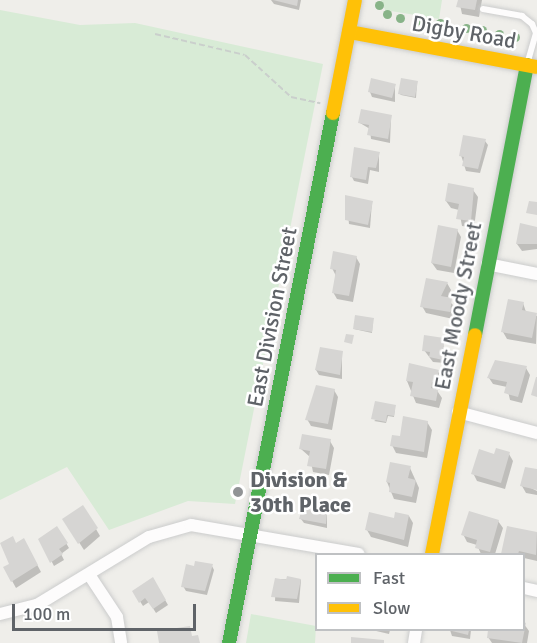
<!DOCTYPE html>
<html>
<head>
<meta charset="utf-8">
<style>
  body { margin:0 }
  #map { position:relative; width:537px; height:643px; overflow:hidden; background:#efeeea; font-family:Signika,sans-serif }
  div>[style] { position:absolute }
  .green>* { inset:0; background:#d8ebd6 }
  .shadow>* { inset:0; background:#0003 }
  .building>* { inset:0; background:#d6d5d3 }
  .path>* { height:2px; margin-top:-1px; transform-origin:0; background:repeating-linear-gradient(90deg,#cacfcc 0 6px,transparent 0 9px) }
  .roads { filter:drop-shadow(0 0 2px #cbcccc) drop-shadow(0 0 2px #cbcccc) }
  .lane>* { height:6px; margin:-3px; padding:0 3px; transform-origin:3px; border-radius:3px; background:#fdfcfc }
  .street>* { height:12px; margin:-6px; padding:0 6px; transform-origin:6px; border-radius:6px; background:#fdfcfc }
  .fast>* { height:14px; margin:-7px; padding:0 7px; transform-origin:7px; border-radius:7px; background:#4caf50 }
  .slow>* { height:14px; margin:-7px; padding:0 7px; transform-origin:7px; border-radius:7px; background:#ffc107 }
  .trees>* { width:9px; height:9px; margin:-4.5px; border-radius:50%; background:#88b388 }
  .dots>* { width:16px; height:16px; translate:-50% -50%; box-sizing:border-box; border:3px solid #fff; border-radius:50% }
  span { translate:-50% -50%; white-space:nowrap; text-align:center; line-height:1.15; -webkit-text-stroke:5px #fff; paint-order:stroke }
  .street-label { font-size:22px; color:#5f6368 }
  .poi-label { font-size:22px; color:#5f6368; font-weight:700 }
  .left { translate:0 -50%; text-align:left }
  .legend { position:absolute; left:315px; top:553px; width:210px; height:78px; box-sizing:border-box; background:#fff; border:2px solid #bfc1c3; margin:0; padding:8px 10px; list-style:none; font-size:18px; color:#5f6368 }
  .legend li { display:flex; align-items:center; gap:12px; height:30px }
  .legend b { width:30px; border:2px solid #bfc1c3 }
  .scale { position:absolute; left:12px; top:604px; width:184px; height:27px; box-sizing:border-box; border:3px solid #5f6368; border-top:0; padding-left:8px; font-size:18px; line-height:21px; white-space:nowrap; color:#5f6368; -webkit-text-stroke:4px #fff; paint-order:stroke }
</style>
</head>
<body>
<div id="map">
  <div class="green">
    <i style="clip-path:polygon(381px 0,442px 0,439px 19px,385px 10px)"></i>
    <i style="clip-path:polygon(0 10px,80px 25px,135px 23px,323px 64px,235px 504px,188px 501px,109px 530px,67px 467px,0 500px)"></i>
    <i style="clip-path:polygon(251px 614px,316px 626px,315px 643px,246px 643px)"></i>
  </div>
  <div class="shadow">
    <i style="clip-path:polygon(271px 0,301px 0,299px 10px,274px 4px)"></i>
    <i style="clip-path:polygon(459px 0,482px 0,479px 17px,462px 14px)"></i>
    <i style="clip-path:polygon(417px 82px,416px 98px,401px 95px,400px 94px)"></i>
    <i style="clip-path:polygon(395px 85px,395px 102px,372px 97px,370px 92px)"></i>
    <i style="clip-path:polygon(391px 117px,390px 143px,371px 139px,370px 129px,360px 123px)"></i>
    <i style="clip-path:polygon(485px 141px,488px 145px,480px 173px,466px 171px,461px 155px)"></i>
    <i style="clip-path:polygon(379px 153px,379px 172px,370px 170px,368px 184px,354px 181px,352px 177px)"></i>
    <i style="clip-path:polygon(473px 190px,478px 197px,474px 228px,462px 226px,459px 210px,451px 208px,446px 201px)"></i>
    <i style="clip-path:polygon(346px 196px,372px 202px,370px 228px,349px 224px)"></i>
    <i style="clip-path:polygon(537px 228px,537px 249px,522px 251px,517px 244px)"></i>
    <i style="clip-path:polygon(457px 230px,461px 237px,454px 273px,437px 270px,432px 263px)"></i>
    <i style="clip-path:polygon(356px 257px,360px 264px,353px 302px,337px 299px,333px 292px,336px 276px,332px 268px)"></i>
    <i style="clip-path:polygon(447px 283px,451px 290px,447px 299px,455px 307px,453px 319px,426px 313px,422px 306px)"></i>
    <i style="clip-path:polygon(523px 303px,526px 312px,537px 316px,536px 344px,507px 339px,503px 332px)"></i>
    <i style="clip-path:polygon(373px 320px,372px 333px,354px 329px)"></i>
    <i style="clip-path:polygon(443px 340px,445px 363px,433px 362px,424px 350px)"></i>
    <i style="clip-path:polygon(342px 353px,342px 379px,319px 375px,316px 370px)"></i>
    <i style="clip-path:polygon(526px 368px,530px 375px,522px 403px,510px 400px,507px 387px,493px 384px,489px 378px)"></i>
    <i style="clip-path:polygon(438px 371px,442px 378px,440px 390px,436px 389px,442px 398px,439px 408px,416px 403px,407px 381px)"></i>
    <i style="clip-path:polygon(334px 390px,338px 397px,332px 430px,311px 426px,307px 419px)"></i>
    <i style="clip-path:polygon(395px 407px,394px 417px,388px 416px,386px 423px,374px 421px)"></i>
    <i style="clip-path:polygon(427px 422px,432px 430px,427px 458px,396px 453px,392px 445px)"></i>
    <i style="clip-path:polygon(330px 441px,334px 448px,329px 475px,313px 472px,310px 457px,301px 449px)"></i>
    <i style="clip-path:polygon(509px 454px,513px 461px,505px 489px,477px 481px,473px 473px)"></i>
    <i style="clip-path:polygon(410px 468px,419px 488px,416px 503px,394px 499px,387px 482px)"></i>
    <i style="clip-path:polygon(537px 471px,537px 488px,525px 485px,537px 491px,537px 495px,526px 493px,522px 486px)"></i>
    <i style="clip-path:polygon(327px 502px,327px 528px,304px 523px,301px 519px,307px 514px,303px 507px)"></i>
    <i style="clip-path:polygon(409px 516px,413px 523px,408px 547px,371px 537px,367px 530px)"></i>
    <i style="clip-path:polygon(64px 519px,96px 529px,100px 536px,84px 550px)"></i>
    <i style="clip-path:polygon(498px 521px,503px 528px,495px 554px,481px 554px,477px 545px,467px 542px,463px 534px)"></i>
    <i style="clip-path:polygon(57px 528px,69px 548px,61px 554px,64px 560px,54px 566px,40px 539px)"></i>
    <i style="clip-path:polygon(508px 528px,537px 533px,537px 561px,524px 558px,524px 554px,503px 554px)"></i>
    <i style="clip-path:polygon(24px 540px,41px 572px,16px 588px,5px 568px,11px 565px,16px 544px)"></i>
    <i style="clip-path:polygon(212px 566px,214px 570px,207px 595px,186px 591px,183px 586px,195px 568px)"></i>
    <i style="clip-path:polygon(153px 579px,168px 605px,156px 613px,149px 602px,143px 606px,134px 592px)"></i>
    <i style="clip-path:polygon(276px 579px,301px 580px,299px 603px,275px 601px)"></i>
    <i style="clip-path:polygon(524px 624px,529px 631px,527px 643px,492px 643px,488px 637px,490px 630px,524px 630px)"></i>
    <i style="clip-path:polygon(372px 630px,390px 630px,389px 634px)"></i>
    <i style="clip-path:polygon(450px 630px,471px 630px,470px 639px,452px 636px)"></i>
  </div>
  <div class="building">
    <i style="clip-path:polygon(273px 0,298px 0,297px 6px)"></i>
    <i style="clip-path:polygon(458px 0,477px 0,475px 10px,456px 7px)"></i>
    <i style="clip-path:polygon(371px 78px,396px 84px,392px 98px,368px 92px)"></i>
    <i style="clip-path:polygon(401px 78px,418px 81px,415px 97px,398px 94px)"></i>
    <i style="clip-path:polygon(361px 109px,392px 115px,388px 139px,367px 135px,369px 125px,358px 123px)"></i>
    <i style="clip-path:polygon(463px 135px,486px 139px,478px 169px,462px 166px,464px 157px,459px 156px)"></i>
    <i style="clip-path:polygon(354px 147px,380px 152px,376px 168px,368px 167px,366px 180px,350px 177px)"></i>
    <i style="clip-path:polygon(448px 183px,474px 188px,471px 221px,456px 219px,459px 204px,445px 201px)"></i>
    <i style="clip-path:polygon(345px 195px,373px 201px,368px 225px,345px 220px)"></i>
    <i style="clip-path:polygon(529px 201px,537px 202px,537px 215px,526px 213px)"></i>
    <i style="clip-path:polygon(520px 223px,537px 227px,537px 244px,516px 244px)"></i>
    <i style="clip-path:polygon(438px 225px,458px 229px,451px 267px,431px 263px)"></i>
    <i style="clip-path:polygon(333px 251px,357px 256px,349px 296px,332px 293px,336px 270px,330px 269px)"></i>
    <i style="clip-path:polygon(426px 278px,448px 282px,441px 296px,452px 298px,450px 312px,420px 307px)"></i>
    <i style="clip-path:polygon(508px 299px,524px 302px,522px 310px,537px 313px,532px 338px,501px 332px)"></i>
    <i style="clip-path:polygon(355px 315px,374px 318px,372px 332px,353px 329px)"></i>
    <i style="clip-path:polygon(346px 334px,354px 335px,352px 344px,344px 342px)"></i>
    <i style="clip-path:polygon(424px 335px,444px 338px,443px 360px,429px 357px,430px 352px,422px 351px)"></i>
    <i style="clip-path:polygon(320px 347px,343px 351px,340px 375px,315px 370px)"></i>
    <i style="clip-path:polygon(495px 360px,527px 366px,518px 397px,504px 393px,507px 382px,487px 378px)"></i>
    <i style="clip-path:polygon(409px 363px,439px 370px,436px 383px,432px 382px,431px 388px,438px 390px,436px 401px,410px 396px,413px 382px,406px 381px)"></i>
    <i style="clip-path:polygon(536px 377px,537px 377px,537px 397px,531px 395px)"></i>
    <i style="clip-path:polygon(316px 385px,335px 389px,328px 424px,305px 420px)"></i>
    <i style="clip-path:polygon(375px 401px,396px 405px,394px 416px,387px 415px,386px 422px,371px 419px)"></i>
    <i style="clip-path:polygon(403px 416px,428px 421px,424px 452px,390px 446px,392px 435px,400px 436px)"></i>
    <i style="clip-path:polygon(302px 434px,331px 439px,326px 469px,307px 466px,310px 451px,299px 449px)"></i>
    <i style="clip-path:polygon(496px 448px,510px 452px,501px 483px,471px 474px,479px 449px,494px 454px)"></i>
    <i style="clip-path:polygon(390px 462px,411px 466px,408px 478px,416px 480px,412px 497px,389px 492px,390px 483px,386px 482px)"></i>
    <i style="clip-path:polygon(525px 467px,537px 469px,537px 490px,520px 486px)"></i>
    <i style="clip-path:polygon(303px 496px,328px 501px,326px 524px,299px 519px,301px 512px,306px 513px,307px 508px,301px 507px)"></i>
    <i style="clip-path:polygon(83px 505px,98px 528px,78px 544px,62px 519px)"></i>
    <i style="clip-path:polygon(469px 511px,499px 520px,490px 552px,475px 548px,477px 540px,461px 535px)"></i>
    <i style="clip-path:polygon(369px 512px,394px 518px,395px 512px,409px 515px,404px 540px,365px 530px)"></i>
    <i style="clip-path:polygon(57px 526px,68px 543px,59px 549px,63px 554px,50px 563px,38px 539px)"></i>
    <i style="clip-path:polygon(507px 526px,537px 532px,536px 555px,519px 551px,518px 554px,501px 554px)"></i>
    <i style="clip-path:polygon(13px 536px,16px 543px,24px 538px,38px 565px,11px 582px,3px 567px,9px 564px,0 543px)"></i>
    <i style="clip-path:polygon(195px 561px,213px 564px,205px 591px,181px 587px,186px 564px,194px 566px)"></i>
    <i style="clip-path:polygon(287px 576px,301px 579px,297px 599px,271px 597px,275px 578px,286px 580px)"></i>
    <i style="clip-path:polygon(153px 577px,166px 600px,153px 609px,145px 598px,139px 603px,132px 591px)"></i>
    <i style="clip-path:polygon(524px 622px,526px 623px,522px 643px,487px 638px,488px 630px,524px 630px)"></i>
    <i style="clip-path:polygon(190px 626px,192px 636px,198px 635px,200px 643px,159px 643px,157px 631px)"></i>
    <i style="clip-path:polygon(448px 630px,469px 630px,468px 635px)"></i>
    <i style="clip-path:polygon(351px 637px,384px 640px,384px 643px,351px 643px)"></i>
  </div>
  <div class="path">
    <i style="left:155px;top:34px;width:92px;rotate:13.1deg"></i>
    <i style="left:245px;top:55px;width:62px;rotate:42.4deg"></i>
    <i style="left:291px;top:97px;width:30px;rotate:12deg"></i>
  </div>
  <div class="roads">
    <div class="lane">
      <i style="left:483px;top:9px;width:40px;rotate:10deg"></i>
      <i style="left:522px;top:16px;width:13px;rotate:39deg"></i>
      <i style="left:532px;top:24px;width:10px;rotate:66deg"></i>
      <i style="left:536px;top:33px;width:33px;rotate:106deg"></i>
    </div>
    <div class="street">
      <i style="left:487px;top:264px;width:51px;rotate:11.3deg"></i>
      <i style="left:458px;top:412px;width:82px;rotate:14.9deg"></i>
      <i style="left:90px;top:576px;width:49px;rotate:56.6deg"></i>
      <i style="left:117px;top:617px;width:26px;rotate:81deg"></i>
      <i style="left:524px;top:588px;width:13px;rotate:13deg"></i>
      <i style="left:0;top:614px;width:38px;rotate:-14deg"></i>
      <i style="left:37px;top:605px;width:131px;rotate:-31.3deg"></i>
      <i style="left:149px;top:537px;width:44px;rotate:-15.9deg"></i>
      <i style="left:191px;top:525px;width:170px;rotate:9.8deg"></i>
      <i style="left:414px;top:643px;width:13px;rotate:-81deg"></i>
    </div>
    <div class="fast">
      <i style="left:475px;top:335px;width:275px;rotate:-79.1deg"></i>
      <i style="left:229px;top:643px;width:540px;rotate:-78.9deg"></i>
    </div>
    <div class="slow">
      <i style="left:349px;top:32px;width:190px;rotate:10.6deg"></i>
      <i style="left:333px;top:113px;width:115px;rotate:-79deg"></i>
      <i style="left:432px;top:554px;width:223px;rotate:-78.9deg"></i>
    </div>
  </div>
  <div class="trees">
    <i style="left:379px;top:5px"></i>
    <i style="left:387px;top:14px"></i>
    <i style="left:400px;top:18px"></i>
    <i style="left:416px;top:21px"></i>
    <i style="left:428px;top:21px"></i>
    <i style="left:440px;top:23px"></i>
    <i style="left:466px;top:28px"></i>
    <i style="left:482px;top:30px"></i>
    <i style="left:499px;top:34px"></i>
    <i style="left:515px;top:37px"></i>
  </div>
  <div class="dots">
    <i style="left:238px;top:492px;background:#919496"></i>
  </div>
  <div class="street-label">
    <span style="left:464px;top:32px;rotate:10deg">Digby Road</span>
    <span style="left:458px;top:306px;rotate:-79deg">East Moody Street</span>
    <span style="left:272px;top:317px;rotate:-79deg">East Division Street</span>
  </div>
  <div class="poi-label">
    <span class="left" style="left:250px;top:492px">Division &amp;<br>30th Place</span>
  </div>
  <ul class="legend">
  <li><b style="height:8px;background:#4caf50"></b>Fast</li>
  <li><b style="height:8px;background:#ffc107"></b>Slow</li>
  </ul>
  <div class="scale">100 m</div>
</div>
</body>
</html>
